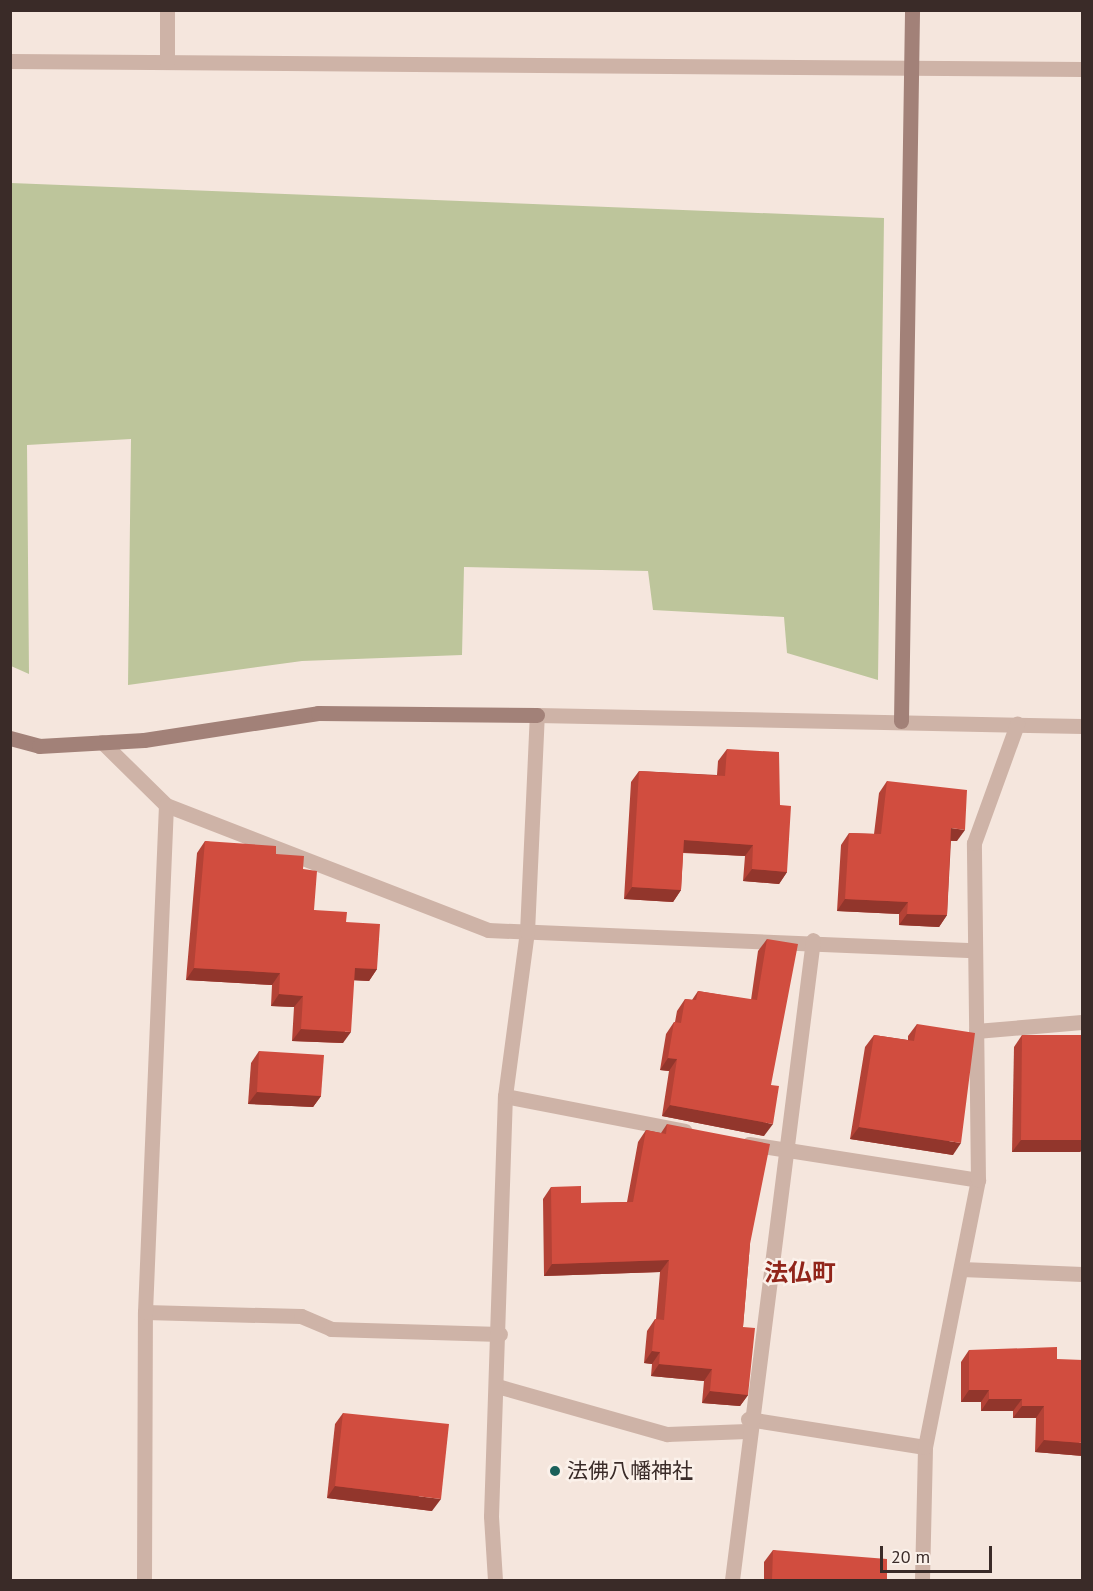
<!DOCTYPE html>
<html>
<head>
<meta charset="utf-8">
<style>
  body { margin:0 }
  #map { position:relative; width:1093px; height:1591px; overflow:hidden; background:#f5e6dd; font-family:"PT Sans","Noto Sans JP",sans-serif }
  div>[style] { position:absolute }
  .green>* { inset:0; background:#bdc59b }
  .street>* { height:15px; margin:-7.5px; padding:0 7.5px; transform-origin:7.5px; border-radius:7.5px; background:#ceb3a7 }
  .secondary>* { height:15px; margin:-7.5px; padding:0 7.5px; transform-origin:7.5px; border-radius:7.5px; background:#a28178 }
  .wall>* { inset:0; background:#b44236 }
  .shaded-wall>* { inset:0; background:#92362c }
  .building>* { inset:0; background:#d14d3f }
  .dots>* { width:16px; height:16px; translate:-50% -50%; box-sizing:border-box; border:3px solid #fbf1ea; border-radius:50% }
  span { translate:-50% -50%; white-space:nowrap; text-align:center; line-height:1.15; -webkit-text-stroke:5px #fbf1ea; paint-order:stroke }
  .poi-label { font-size:21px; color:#3a2b28 }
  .left { translate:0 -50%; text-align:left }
  .quarter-label { font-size:24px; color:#91251a; font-weight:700 }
  .frame { position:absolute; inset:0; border:12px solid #3a2b28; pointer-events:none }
  .scale { position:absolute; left:880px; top:1546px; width:112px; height:27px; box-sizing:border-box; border:3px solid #3a2b28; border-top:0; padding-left:8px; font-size:18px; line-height:21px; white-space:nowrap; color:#3a2b28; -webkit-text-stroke:4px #fbf1ea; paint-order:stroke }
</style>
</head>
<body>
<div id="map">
  <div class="green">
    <i style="clip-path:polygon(11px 183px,884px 218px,878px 680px,787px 653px,784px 617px,653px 610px,648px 571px,464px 567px,462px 655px,302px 661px,128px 685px,131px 439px,27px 445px,29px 674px,11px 666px)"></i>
  </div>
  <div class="street">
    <i style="left:10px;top:61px;width:1072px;rotate:0.43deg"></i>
    <i style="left:167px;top:62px;width:52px;rotate:-90deg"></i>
    <i style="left:102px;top:742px;width:90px;rotate:44.5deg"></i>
    <i style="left:166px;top:805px;width:345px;rotate:21.2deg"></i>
    <i style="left:488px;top:930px;width:486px;rotate:2.4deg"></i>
    <i style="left:976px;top:1031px;width:106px;rotate:-4.9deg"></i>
    <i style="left:505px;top:1096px;width:183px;rotate:11deg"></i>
    <i style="left:749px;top:1144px;width:232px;rotate:8.9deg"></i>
    <i style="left:961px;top:1269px;width:121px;rotate:2.4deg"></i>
    <i style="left:145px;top:1312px;width:156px;rotate:1.5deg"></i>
    <i style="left:301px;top:1316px;width:33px;rotate:23deg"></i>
    <i style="left:331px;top:1329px;width:169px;rotate:1.7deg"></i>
    <i style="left:497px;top:1386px;width:177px;rotate:15.8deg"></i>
    <i style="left:667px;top:1434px;width:80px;rotate:-2.1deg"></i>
    <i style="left:748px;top:1419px;width:179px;rotate:9deg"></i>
    <i style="left:144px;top:1580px;width:268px;rotate:-89.8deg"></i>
    <i style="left:145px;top:1312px;width:507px;rotate:-87.63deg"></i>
    <i style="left:495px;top:1580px;width:64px;rotate:-93.6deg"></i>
    <i style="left:491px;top:1516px;width:420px;rotate:-88.1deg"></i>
    <i style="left:505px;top:1096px;width:165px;rotate:-82.4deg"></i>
    <i style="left:527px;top:932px;width:217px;rotate:-87.4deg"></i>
    <i style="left:537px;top:715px;width:545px;rotate:1.16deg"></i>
    <i style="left:732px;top:1580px;width:645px;rotate:-82.79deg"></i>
    <i style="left:922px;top:1580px;width:133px;rotate:-88.7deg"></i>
    <i style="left:925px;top:1447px;width:272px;rotate:-78.8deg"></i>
    <i style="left:978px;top:1180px;width:337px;rotate:-90.7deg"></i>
    <i style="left:974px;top:843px;width:127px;rotate:-70.1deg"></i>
  </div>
  <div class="secondary">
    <i style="left:901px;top:721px;width:711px;rotate:-89.11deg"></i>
    <i style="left:10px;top:738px;width:30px;rotate:15deg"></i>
    <i style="left:39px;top:746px;width:105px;rotate:-3.3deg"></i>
    <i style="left:144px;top:740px;width:176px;rotate:-8.8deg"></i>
    <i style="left:318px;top:713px;width:219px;rotate:0.5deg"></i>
  </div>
  <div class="wall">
    <i style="clip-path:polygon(727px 749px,780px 805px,787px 872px,779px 884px,743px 881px,745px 856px,683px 853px,681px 890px,673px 902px,624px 899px,631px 782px,639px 771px,717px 775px,718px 761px)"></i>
    <i style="clip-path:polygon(887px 781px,957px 841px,951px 841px,947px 915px,939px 927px,899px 925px,899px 914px,837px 911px,841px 845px,849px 833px,874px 834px,879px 793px)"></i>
    <i style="clip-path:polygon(205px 841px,276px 854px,303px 869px,314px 910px,346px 922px,377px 969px,369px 981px,354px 980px,343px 1043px,292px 1041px,294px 1007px,271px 1006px,272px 985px,186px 980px,197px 853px)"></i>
    <i style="clip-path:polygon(767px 939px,771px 1085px,764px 1136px,662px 1116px,669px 1071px,660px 1070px,666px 1034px,674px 1022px,675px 1022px,677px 1011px,685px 999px,692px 1000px,698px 991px,751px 1000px,758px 951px)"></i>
    <i style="clip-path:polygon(917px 1024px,953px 1155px,850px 1139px,865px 1047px,874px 1035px,908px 1040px,908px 1036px)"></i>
    <i style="clip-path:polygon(1022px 1035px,1083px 1035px,1083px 1149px,1080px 1152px,1012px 1152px,1014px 1047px)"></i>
    <i style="clip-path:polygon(259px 1051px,321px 1096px,313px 1107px,248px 1104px,251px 1063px)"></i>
    <i style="clip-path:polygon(667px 1124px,750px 1244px,743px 1327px,748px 1395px,740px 1406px,702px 1403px,704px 1381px,651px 1376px,652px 1364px,644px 1363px,647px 1331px,655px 1319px,656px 1319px,660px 1272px,544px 1276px,543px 1199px,551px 1187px,581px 1203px,627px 1202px,638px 1142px,646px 1130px,661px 1133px)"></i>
    <i style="clip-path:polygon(969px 1350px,1057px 1359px,1083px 1456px,1035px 1452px,1036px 1418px,1013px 1418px,1013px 1411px,981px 1411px,981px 1402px,961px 1402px,961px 1362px)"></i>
    <i style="clip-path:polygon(343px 1413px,432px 1511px,327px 1498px,335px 1424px)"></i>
    <i style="clip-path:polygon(773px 1550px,887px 1581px,764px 1581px,764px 1562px)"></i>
  </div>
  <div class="shaded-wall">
    <i style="clip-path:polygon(951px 828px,965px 830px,957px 841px,943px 840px)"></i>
    <i style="clip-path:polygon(684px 840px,753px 845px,745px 856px,676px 852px)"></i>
    <i style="clip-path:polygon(752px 869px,787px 872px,779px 884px,743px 881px)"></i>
    <i style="clip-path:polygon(632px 887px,681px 890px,673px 902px,624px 899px)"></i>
    <i style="clip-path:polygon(845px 899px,908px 902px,899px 914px,837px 911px)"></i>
    <i style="clip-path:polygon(907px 914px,947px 915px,939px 927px,899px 925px)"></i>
    <i style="clip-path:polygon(194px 968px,280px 973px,272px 985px,186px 980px)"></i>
    <i style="clip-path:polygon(355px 968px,377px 969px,369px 981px,347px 980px)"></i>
    <i style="clip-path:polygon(279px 994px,303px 996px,294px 1007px,271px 1006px)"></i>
    <i style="clip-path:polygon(301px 1029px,351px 1032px,343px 1043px,292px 1041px)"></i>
    <i style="clip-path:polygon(668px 1058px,677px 1059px,669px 1071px,660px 1070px)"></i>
    <i style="clip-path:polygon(257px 1092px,321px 1096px,313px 1107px,248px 1104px)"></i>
    <i style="clip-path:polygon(670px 1105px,773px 1124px,764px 1136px,662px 1116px)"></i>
    <i style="clip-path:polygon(859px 1127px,961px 1143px,953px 1155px,850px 1139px)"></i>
    <i style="clip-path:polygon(1021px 1140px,1083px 1140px,1083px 1149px,1080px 1152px,1012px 1152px)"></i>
    <i style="clip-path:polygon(669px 1260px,660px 1272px,544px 1276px,552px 1264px)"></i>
    <i style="clip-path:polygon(652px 1351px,660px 1352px,652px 1364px,644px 1363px)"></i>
    <i style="clip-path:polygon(659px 1364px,712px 1369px,704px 1381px,651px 1376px)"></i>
    <i style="clip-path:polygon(969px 1390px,989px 1390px,981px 1402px,961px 1402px)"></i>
    <i style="clip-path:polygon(710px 1391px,748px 1395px,740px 1406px,702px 1403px)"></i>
    <i style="clip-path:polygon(989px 1399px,1022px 1399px,1013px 1411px,981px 1411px)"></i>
    <i style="clip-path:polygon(1022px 1406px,1044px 1406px,1036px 1418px,1013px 1418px)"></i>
    <i style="clip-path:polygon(1044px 1440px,1083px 1443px,1083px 1456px,1035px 1452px)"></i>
    <i style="clip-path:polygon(335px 1486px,441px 1499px,432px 1511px,327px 1498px)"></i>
  </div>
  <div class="building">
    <i style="clip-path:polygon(727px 749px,779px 752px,780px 805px,791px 806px,787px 872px,752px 869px,753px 845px,684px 840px,681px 890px,632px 887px,639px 771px,725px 776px)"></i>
    <i style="clip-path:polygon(887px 781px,967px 790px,965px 830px,951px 828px,947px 915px,907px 914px,908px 902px,845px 899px,849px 833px,881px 834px)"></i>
    <i style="clip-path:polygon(205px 841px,276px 846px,276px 854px,304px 856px,303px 869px,317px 871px,314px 910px,347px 912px,346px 922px,380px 924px,377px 969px,355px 968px,351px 1032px,301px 1029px,303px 996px,279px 994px,280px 973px,194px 968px)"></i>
    <i style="clip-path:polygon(767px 939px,798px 944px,771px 1085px,779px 1086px,773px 1124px,670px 1105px,677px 1059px,668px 1058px,674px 1022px,681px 1023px,685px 999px,696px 1000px,698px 991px,757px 1000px)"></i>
    <i style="clip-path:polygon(917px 1024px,975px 1033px,961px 1143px,859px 1127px,874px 1035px,914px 1041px)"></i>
    <i style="clip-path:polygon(1022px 1035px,1083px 1035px,1083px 1140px,1021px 1140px)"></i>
    <i style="clip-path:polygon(259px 1051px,324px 1055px,321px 1096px,257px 1092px)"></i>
    <i style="clip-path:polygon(667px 1124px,770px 1144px,750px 1244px,743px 1327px,755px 1328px,748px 1395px,710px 1391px,712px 1369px,659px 1364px,660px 1352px,652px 1351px,655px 1319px,664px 1320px,669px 1260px,552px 1264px,551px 1187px,581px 1186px,581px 1203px,633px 1202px,646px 1130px,666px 1134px)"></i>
    <i style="clip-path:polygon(1057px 1347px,1057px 1359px,1083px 1360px,1083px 1443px,1044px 1440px,1044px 1406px,1022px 1406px,1022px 1399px,989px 1399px,989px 1390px,969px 1390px,969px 1350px)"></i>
    <i style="clip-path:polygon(343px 1413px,449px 1424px,441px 1499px,335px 1486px)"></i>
    <i style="clip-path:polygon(773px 1550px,887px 1559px,887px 1581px,772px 1581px)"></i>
  </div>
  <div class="dots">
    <i style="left:555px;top:1471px;background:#1a605a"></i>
  </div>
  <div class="poi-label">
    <span class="left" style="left:567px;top:1471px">法佛八幡神社</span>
  </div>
  <div class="quarter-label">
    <span style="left:800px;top:1273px">法仏町</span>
  </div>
  <div class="frame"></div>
  <div class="scale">20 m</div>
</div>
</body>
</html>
